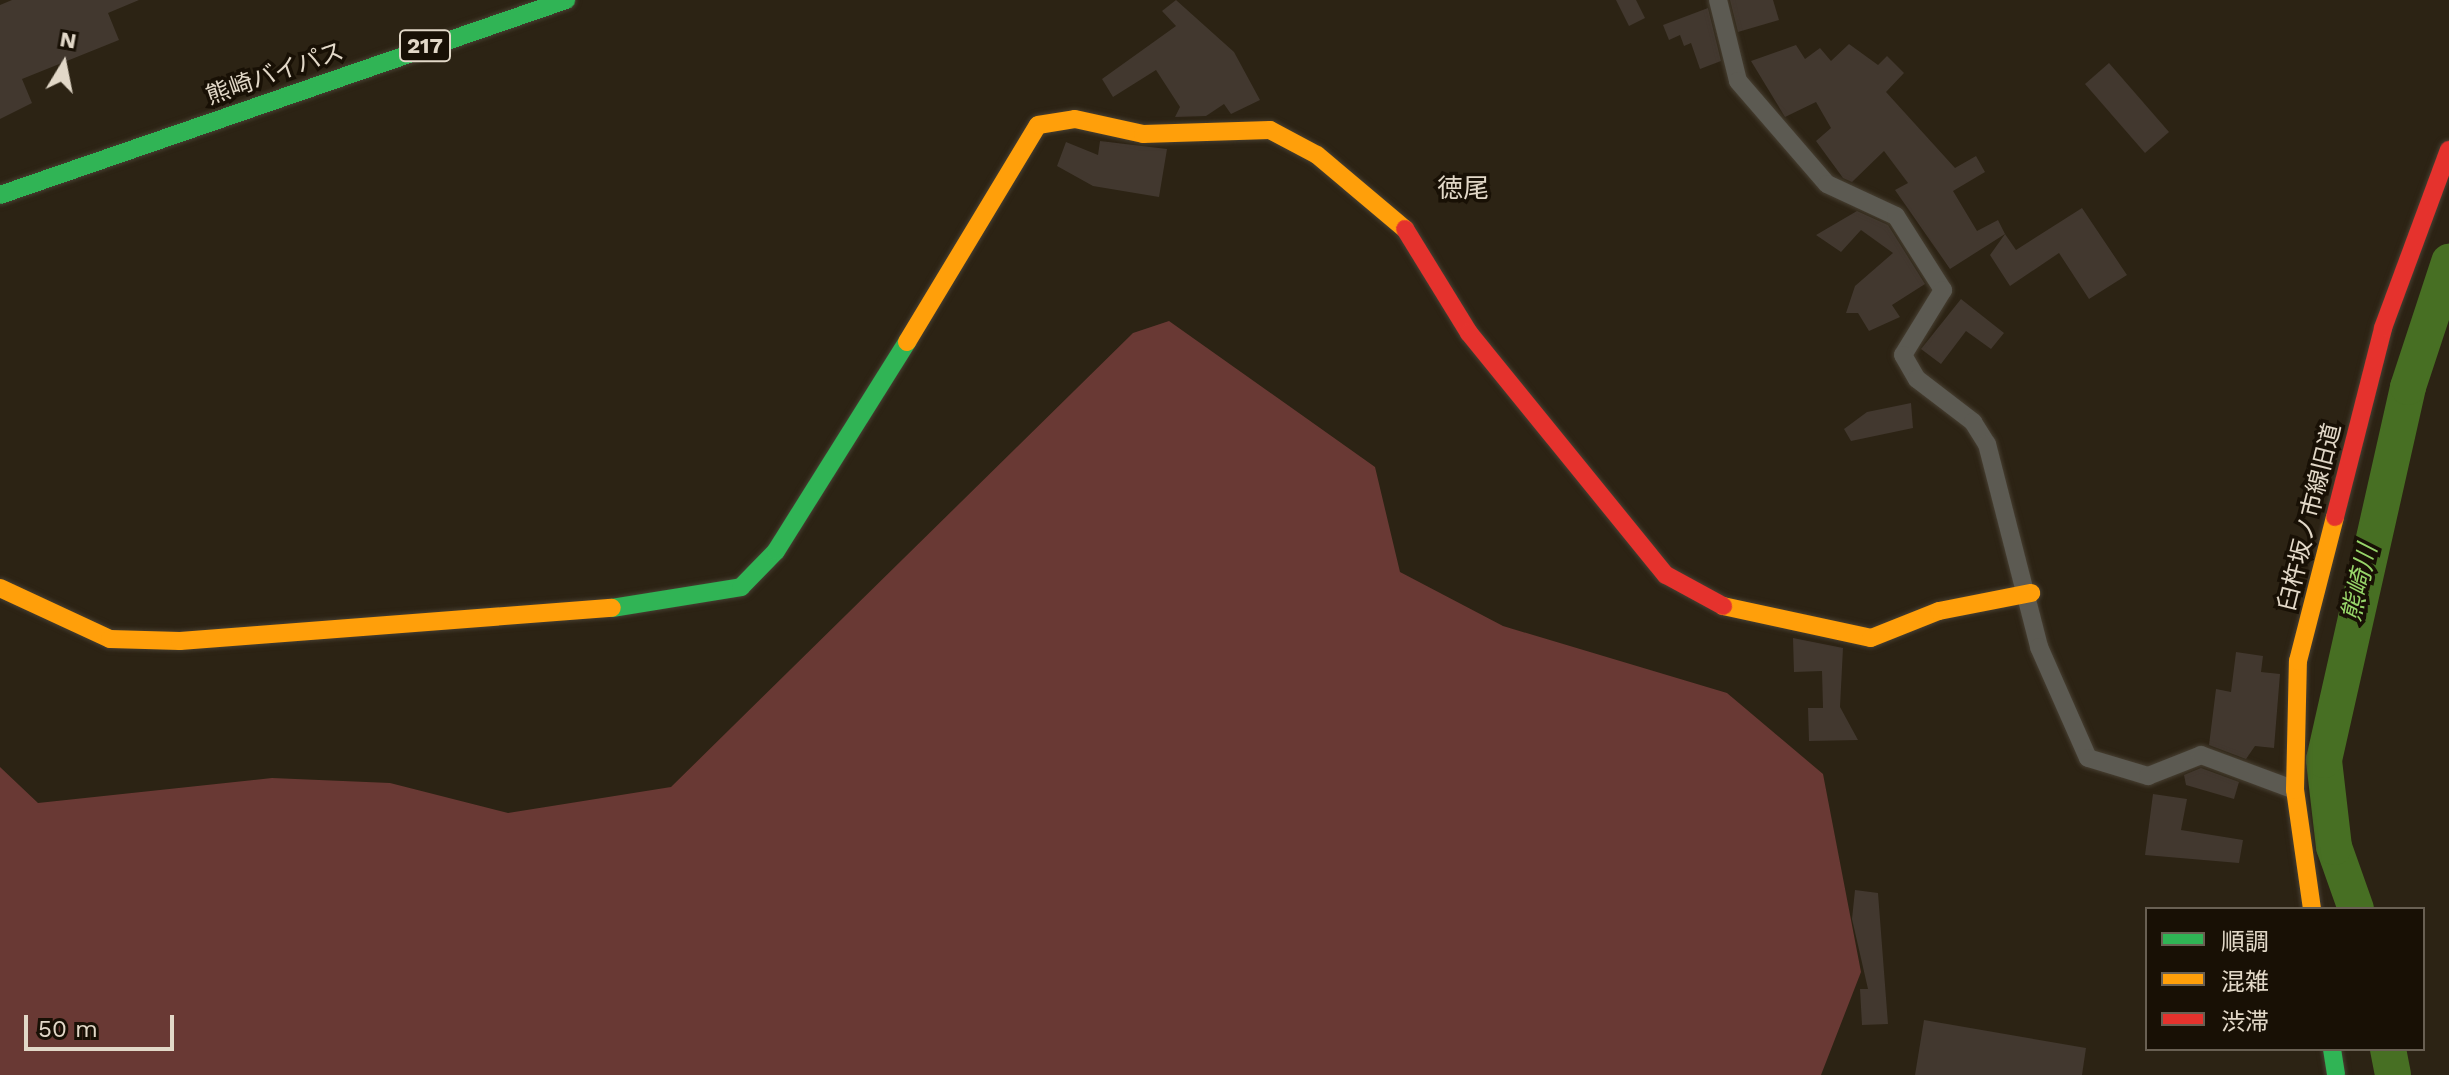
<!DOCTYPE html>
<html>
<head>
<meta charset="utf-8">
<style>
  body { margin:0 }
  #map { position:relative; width:2449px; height:1075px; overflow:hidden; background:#2c2314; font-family:"Work Sans","Noto Sans JP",sans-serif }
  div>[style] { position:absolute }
  .green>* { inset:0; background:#693934 }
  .river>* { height:36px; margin:-18px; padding:0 18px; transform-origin:18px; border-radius:18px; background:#476f23 }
  .building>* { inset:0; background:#42382f }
  .roads { filter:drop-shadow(0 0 2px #473f32) drop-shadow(0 0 2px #473f32) }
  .street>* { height:18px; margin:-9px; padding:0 9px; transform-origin:9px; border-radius:9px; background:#5c5a52 }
  .fast>* { height:18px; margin:-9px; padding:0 9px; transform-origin:9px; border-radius:9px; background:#30b455 }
  .slow>* { height:18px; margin:-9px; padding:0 9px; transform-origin:9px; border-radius:9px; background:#ff9f0a }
  .jam>* { height:18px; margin:-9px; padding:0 9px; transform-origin:9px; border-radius:9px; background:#e5322d }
  span { translate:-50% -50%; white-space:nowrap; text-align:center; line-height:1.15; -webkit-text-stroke:7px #181005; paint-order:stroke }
  .shield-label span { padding:2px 6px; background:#181005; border:2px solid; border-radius:6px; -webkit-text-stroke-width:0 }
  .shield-label { font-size:22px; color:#e2d8c8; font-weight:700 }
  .street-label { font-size:24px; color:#e2d8c8 }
  .neighbourhood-label { font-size:26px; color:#e2d8c8 }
  .water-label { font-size:26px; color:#97d569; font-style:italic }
  .legend { position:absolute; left:2145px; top:907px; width:280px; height:144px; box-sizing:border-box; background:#181005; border:2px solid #696053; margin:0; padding:10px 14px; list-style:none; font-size:24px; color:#e2d8c8 }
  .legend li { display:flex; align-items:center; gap:16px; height:40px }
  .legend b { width:40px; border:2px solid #696053 }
  .north { position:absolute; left:24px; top:24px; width:80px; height:80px; -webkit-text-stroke:6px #181005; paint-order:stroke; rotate:10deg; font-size:22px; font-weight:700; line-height:32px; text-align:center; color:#e2d8c8 }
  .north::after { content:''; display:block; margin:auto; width:28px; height:36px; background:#e2d8c8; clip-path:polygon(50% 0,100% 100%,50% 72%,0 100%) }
  .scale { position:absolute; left:24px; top:1015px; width:150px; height:36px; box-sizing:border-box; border:4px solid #e2d8c8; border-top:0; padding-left:10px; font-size:24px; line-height:28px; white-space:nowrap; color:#e2d8c8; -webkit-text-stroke:6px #181005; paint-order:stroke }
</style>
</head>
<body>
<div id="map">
  <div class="green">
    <i style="clip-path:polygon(1169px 321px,1375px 467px,1400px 572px,1503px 626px,1727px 693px,1823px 774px,1861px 972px,1821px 1075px,0 1075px,0 767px,38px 803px,272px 778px,390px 783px,508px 813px,671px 787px,1133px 333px)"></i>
  </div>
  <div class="river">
    <i style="left:2356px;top:909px;width:66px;rotate:-109.5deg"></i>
    <i style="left:2334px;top:847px;width:88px;rotate:-96.6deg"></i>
    <i style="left:2324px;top:760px;width:382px;rotate:-77.3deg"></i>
    <i style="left:2408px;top:387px;width:132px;rotate:-71.8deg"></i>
    <i style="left:2388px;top:1049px;width:26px;rotate:79deg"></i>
  </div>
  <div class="building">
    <i style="clip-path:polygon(12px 0,139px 0,108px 13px,119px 40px,22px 79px,32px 103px,0 119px,0 5px)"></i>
    <i style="clip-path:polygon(1176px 0,1234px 52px,1260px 100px,1231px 114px,1224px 104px,1206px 116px,1175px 117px,1180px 107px,1156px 70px,1113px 97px,1102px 79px,1176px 26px,1162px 11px)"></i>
    <i style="clip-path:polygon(1616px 0,1636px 0,1645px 18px,1629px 26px)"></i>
    <i style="clip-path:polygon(1730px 0,1773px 0,1779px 20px,1738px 32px)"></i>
    <i style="clip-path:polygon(1708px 8px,1721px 61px,1700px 69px,1691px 43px,1684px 46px,1680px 35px,1669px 40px,1663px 25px)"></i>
    <i style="clip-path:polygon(1849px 44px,1878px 65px,1887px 56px,1904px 73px,1886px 92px,1955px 168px,1976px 156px,1985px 172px,1953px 191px,1977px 231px,1998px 220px,2005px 234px,1950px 269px,1895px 190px,1908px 183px,1884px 151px,1852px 182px,1843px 178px,1816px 141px,1831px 128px,1816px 102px,1785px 117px,1751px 61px,1796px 45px,1805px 59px,1820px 48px,1831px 61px)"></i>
    <i style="clip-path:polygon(2109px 63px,2169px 132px,2145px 153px,2085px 84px)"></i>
    <i style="clip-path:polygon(1100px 141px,1167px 149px,1159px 197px,1093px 186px,1057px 166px,1066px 142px,1098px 155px)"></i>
    <i style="clip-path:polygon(2082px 208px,2127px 275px,2089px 299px,2059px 253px,2010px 286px,1990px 255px,2005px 234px,2016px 250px)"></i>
    <i style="clip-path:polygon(1857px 211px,1888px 225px,1925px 284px,1892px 305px,1900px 317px,1869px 331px,1858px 313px,1846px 313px,1855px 286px,1893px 253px,1861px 230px,1841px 252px,1816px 235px)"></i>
    <i style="clip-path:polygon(1961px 299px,2004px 333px,1991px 349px,1966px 331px,1941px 364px,1921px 349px)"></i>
    <i style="clip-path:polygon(1911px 403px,1913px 428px,1851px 441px,1844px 429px,1867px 412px)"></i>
    <i style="clip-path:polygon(2284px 579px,2301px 585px,2297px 602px,2276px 598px)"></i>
    <i style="clip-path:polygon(1793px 638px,1843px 648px,1840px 707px,1858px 740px,1809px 741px,1808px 708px,1823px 708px,1822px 671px,1794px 672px)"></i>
    <i style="clip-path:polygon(2236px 652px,2263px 656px,2261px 672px,2280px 674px,2274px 748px,2255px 746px,2246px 759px,2209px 745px,2216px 689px,2231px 692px)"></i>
    <i style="clip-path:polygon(2201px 768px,2239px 782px,2234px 799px,2186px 785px,2184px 775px)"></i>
    <i style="clip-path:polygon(2153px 794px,2187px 799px,2181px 830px,2243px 840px,2239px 863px,2145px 855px)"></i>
    <i style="clip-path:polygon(1855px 890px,1878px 893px,1888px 1024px,1862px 1025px,1860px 989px,1868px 989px,1852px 919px)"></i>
    <i style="clip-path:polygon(1924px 1020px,2086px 1048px,2082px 1075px,1915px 1075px)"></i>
  </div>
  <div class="roads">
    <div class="street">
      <i style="left:1718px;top:0;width:83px;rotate:76.1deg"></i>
      <i style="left:1738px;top:81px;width:136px;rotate:49.2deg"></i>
      <i style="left:1827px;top:184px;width:76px;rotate:24.9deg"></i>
      <i style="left:1896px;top:216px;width:88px;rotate:57.6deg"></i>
      <i style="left:1943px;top:290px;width:76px;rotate:121.6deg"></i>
      <i style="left:1903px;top:355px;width:28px;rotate:60deg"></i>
      <i style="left:1917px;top:379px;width:71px;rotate:37.5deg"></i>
      <i style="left:1973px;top:422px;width:26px;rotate:58deg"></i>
      <i style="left:1987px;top:444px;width:210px;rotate:75.6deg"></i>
      <i style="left:2039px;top:647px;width:121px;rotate:66.2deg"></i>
      <i style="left:2088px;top:758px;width:63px;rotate:16.7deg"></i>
      <i style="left:2148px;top:776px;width:57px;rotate:-21.6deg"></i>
      <i style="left:2201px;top:755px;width:100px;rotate:20.4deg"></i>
    </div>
    <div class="fast">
      <i style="left:0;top:195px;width:599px;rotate:-19.01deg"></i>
      <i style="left:612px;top:608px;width:131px;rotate:-9.2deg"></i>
      <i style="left:741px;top:587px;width:50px;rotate:-45.8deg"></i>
      <i style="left:776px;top:551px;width:247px;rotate:-57.9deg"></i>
      <i style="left:2332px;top:1049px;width:26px;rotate:81deg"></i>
    </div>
    <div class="slow">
      <i style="left:907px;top:342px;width:253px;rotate:-58.9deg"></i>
      <i style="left:1038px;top:125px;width:37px;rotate:-9deg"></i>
      <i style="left:1075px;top:119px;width:70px;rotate:12.4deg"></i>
      <i style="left:1143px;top:134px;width:127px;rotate:-1.8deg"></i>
      <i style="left:1270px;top:130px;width:53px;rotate:28deg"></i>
      <i style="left:1317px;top:155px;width:115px;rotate:40.1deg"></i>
      <i style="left:0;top:588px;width:121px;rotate:24.9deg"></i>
      <i style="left:110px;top:639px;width:70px;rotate:1.6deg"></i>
      <i style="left:180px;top:641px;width:433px;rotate:-4.4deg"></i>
      <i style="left:1723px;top:606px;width:151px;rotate:12.2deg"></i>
      <i style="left:1871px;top:638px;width:73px;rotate:-21.7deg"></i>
      <i style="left:1939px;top:611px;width:94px;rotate:-11.1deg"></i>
      <i style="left:2312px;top:909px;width:120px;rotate:-98.1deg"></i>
      <i style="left:2295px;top:790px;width:129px;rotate:-88.7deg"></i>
      <i style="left:2298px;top:661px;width:149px;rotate:-75.6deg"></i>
    </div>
    <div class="jam">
      <i style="left:1405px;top:229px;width:122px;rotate:58.4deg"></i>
      <i style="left:1469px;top:333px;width:312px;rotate:50.9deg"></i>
      <i style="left:1666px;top:575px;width:65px;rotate:28.5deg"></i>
      <i style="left:2335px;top:517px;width:195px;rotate:-75.7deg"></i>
      <i style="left:2383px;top:328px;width:190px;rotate:-69.7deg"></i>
    </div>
  </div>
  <div class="shield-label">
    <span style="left:425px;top:46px">217</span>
  </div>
  <div class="street-label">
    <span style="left:275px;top:74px;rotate:-19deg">熊崎バイパス</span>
    <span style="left:2310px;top:517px;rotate:-76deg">臼杵坂ノ市線旧道</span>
  </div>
  <div class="neighbourhood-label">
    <span style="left:1463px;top:189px">徳尾</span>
  </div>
  <div class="water-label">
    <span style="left:2360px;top:583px;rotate:-77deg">熊崎川</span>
  </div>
  <ul class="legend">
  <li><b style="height:10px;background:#30b455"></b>順調</li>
  <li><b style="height:10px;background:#ff9f0a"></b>混雑</li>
  <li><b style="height:10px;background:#e5322d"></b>渋滞</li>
  </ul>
  <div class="north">N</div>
  <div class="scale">50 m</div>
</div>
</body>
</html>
